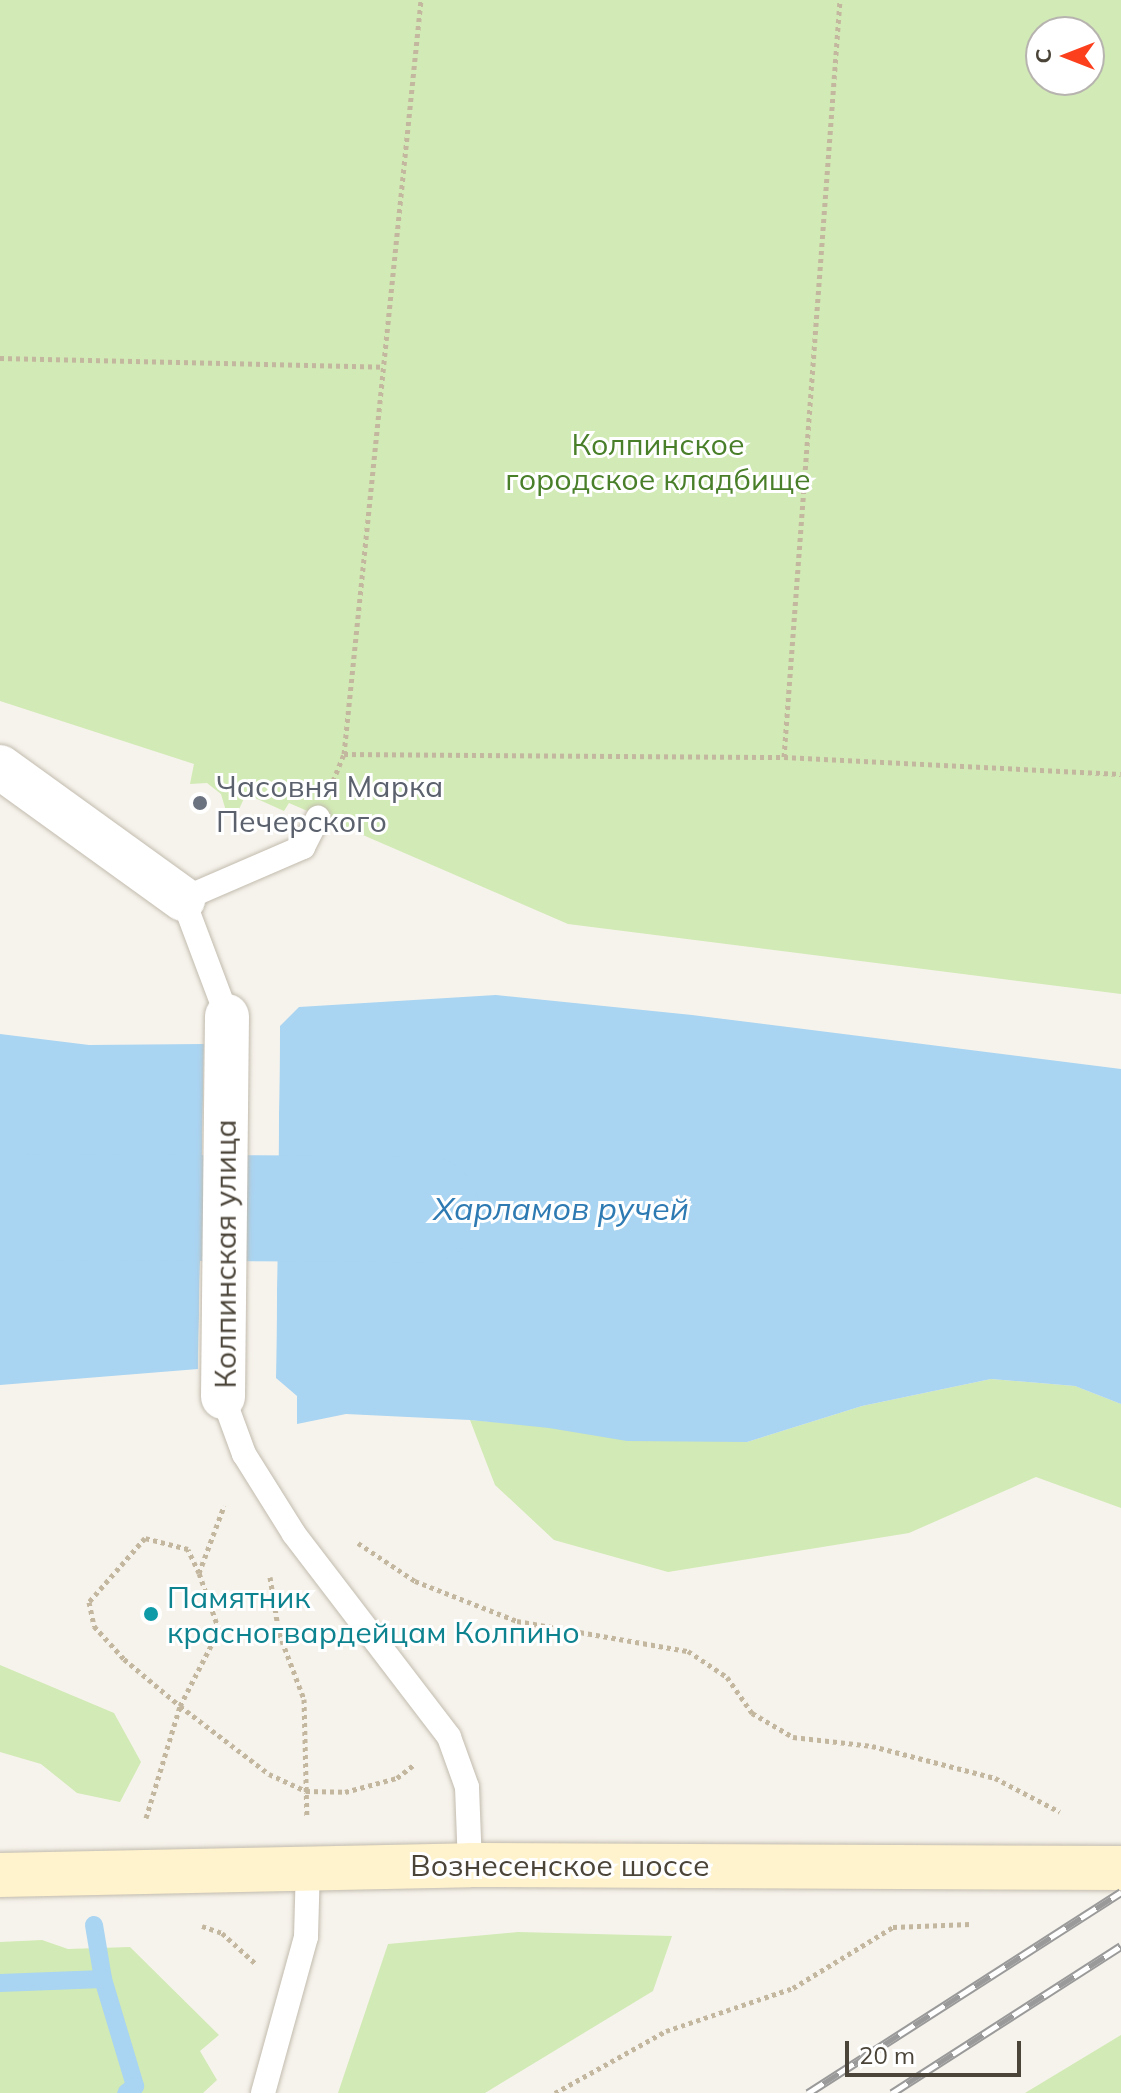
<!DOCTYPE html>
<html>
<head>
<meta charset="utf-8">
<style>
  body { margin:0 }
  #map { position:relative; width:1121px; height:2093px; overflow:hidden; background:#f6f3ec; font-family:Mulish,sans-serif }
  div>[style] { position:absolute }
  .green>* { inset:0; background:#d2eab5 }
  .water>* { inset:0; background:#a9d4f2 }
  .pier>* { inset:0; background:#f6f3ec }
  .stream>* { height:18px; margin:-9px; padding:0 9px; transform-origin:9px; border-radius:9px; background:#a9d4f2 }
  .river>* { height:106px; margin:-53px; padding:0 53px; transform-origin:53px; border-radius:53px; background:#a9d4f2 }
  .path>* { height:5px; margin-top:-2.5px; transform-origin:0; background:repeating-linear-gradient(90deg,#c4b79f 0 4px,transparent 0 8px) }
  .roads { filter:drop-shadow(0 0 2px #c2bbae) drop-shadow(0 0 2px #c2bbae) }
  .lane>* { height:24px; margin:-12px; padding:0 12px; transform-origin:12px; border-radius:12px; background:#fff }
  .street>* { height:44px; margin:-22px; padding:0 22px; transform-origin:22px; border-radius:22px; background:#fff }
  .secondary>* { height:44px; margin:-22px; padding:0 22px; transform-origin:22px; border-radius:22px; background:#fff3cd }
  .rail>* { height:9px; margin-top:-4.5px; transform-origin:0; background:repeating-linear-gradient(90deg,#fff 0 18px,#9a9a9a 0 36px); box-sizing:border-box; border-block:2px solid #9a9a9a }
  .dots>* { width:22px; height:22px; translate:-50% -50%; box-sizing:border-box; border:4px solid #fff; border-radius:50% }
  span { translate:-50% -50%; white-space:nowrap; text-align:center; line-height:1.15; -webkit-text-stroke:6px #fff; paint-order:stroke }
  .park-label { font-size:30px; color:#4a7f2a }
  .worship-label { font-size:30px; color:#5b616d }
  .left { translate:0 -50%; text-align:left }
  .street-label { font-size:30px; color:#4b4439 }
  .culture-label { font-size:30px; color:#0d838f }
  .water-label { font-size:32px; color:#2e7ab2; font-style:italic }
  .north { position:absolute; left:1025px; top:16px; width:80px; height:80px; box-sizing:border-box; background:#fff; border:2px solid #b7b4b0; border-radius:50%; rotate:270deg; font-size:22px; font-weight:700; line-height:32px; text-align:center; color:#4b4439 }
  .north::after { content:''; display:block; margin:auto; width:28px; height:36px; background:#fc3f1d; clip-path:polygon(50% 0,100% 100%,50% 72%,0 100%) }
  .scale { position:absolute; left:845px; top:2041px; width:176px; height:36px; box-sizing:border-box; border:4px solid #4b4439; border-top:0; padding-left:10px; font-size:24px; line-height:28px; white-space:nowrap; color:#4b4439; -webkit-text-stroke:6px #fff; paint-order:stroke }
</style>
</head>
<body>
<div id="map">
  <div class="green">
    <i style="clip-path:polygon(evenodd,0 0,1121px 0,1121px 994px,568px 924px,289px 803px,284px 811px,246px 794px,235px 818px,226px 811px,221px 794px,207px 783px,190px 784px,194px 764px,0 701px,0 0,1041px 32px,1089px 32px,1089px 80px,1041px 80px,1041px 32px)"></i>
    <i style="clip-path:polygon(991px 1379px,1075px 1386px,1121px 1404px,1121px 1508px,1036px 1477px,909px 1533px,668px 1572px,554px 1540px,495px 1485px,470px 1420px,747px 1442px,862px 1406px)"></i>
    <i style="clip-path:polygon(0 1665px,114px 1713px,141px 1762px,120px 1802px,77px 1793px,41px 1764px,0 1752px)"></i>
    <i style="clip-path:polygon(518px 1932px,672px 1936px,653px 1991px,485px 2093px,338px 2093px,388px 1944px)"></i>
    <i style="clip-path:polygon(42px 1940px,68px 1949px,130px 1947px,219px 2035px,200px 2051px,217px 2080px,203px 2093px,0 2093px,0 1942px)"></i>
    <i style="clip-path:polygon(1121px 2035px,1121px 2093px,1025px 2093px)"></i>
  </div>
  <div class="water">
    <i style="clip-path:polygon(496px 995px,692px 1015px,1121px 1069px,1121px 1404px,1075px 1386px,991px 1379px,862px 1406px,747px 1442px,627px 1441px,549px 1428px,470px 1420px,346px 1414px,297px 1424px,297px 1396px,276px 1378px,280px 1026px,299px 1007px)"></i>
    <i style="clip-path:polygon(0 1034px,89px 1045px,204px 1044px,198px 1369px,0 1385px)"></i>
  </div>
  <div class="pier">
    <i style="clip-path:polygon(276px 1026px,280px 1026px,276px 1378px,272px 1378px)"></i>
    <i style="clip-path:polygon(204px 1040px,207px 1041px,202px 1369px,198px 1373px)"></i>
  </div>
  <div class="stream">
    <i style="left:94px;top:1925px;width:55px;rotate:80.5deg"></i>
    <i style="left:103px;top:1979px;width:112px;rotate:73.3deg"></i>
    <i style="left:135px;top:2086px;width:11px;rotate:142deg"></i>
    <i style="left:0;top:1983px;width:103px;rotate:-2.2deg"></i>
  </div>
  <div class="river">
    <i style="left:0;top:1207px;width:426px;rotate:0.3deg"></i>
  </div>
  <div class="path">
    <i style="left:0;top:358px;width:384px;rotate:1.3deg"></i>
    <i style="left:344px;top:754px;width:440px;rotate:0.4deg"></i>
    <i style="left:784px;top:757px;width:337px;rotate:2.9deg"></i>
    <i style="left:784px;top:757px;width:759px;rotate:-85.77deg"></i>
    <i style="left:333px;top:781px;width:29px;rotate:-68deg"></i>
    <i style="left:344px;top:754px;width:758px;rotate:-84.17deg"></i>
    <i style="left:358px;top:1543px;width:69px;rotate:33.7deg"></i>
    <i style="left:415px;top:1581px;width:110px;rotate:21.4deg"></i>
    <i style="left:517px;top:1621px;width:174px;rotate:10deg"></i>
    <i style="left:688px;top:1651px;width:47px;rotate:33.7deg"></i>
    <i style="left:727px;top:1677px;width:44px;rotate:55.2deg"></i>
    <i style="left:752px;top:1713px;width:48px;rotate:30.3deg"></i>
    <i style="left:793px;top:1737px;width:80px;rotate:6.5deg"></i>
    <i style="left:872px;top:1746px;width:127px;rotate:14.6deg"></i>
    <i style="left:995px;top:1778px;width:73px;rotate:27.6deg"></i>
    <i style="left:199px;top:1573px;width:26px;rotate:-115deg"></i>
    <i style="left:188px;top:1549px;width:44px;rotate:-165.7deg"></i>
    <i style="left:145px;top:1538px;width:85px;rotate:131.2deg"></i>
    <i style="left:89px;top:1602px;width:25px;rotate:78deg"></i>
    <i style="left:94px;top:1626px;width:45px;rotate:47.7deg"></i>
    <i style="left:124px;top:1659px;width:73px;rotate:40deg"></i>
    <i style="left:180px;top:1706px;width:112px;rotate:37.4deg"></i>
    <i style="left:269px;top:1774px;width:41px;rotate:24.7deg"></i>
    <i style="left:306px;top:1791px;width:39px;rotate:1deg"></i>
    <i style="left:345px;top:1792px;width:54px;rotate:-15.1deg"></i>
    <i style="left:397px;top:1778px;width:23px;rotate:-38deg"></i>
    <i style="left:270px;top:1577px;width:57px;rotate:80.9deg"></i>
    <i style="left:279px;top:1633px;width:71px;rotate:69.3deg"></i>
    <i style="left:304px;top:1699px;width:119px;rotate:88.6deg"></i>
    <i style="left:146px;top:1818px;width:117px;rotate:-73.1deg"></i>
    <i style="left:180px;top:1706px;width:85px;rotate:-62.8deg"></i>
    <i style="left:219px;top:1630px;width:60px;rotate:-109.3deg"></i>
    <i style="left:199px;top:1573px;width:72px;rotate:-69.5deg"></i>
    <i style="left:202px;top:1926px;width:21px;rotate:19deg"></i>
    <i style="left:222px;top:1933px;width:45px;rotate:42.3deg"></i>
    <i style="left:555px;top:2093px;width:127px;rotate:-29.2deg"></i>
    <i style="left:666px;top:2031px;width:134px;rotate:-18.7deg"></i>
    <i style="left:793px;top:1988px;width:117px;rotate:-31.4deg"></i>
    <i style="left:893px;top:1927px;width:77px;rotate:-2.2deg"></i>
  </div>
  <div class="roads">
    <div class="lane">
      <i style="left:227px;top:1016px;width:125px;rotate:-110.6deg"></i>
      <i style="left:183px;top:899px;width:131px;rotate:-23.4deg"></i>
      <i style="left:303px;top:847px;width:33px;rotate:-63deg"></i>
      <i style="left:223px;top:1397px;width:61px;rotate:69.8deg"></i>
      <i style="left:244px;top:1454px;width:94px;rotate:58deg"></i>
      <i style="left:294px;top:1534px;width:255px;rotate:52.6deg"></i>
      <i style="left:449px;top:1737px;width:53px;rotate:70.2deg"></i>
      <i style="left:467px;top:1787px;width:78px;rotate:87.8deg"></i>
      <i style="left:263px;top:2093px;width:162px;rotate:-74.6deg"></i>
      <i style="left:306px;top:1937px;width:70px;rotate:-88.4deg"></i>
    </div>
    <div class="street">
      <i style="left:0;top:767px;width:226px;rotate:35.8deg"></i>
      <i style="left:223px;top:1397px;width:381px;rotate:-89.4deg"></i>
    </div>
    <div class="secondary">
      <i style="left:0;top:1875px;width:470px;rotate:-1.2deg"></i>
      <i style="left:470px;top:1865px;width:651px;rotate:0.26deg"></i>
    </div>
  </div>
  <div class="rail">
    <i style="left:808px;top:2093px;width:372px;rotate:-32.7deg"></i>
    <i style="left:892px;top:2093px;width:272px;rotate:-32.7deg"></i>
  </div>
  <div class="dots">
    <i style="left:200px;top:803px;background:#6b7280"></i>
    <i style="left:151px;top:1614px;background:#0f9aa8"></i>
  </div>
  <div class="park-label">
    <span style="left:658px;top:461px">Колпинское<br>городское кладбище</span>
  </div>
  <div class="worship-label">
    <span class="left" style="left:216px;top:803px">Часовня Марка<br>Печерского</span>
  </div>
  <div class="street-label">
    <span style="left:225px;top:1254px;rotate:-90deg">Колпинская улица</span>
    <span style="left:560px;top:1865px">Вознесенское шоссе</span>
  </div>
  <div class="culture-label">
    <span class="left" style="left:167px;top:1614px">Памятник<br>красногвардейцам Колпино</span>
  </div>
  <div class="water-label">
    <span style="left:561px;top:1208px">Харламов ручей</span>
  </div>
  <div class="north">С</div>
  <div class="scale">20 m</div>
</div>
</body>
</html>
